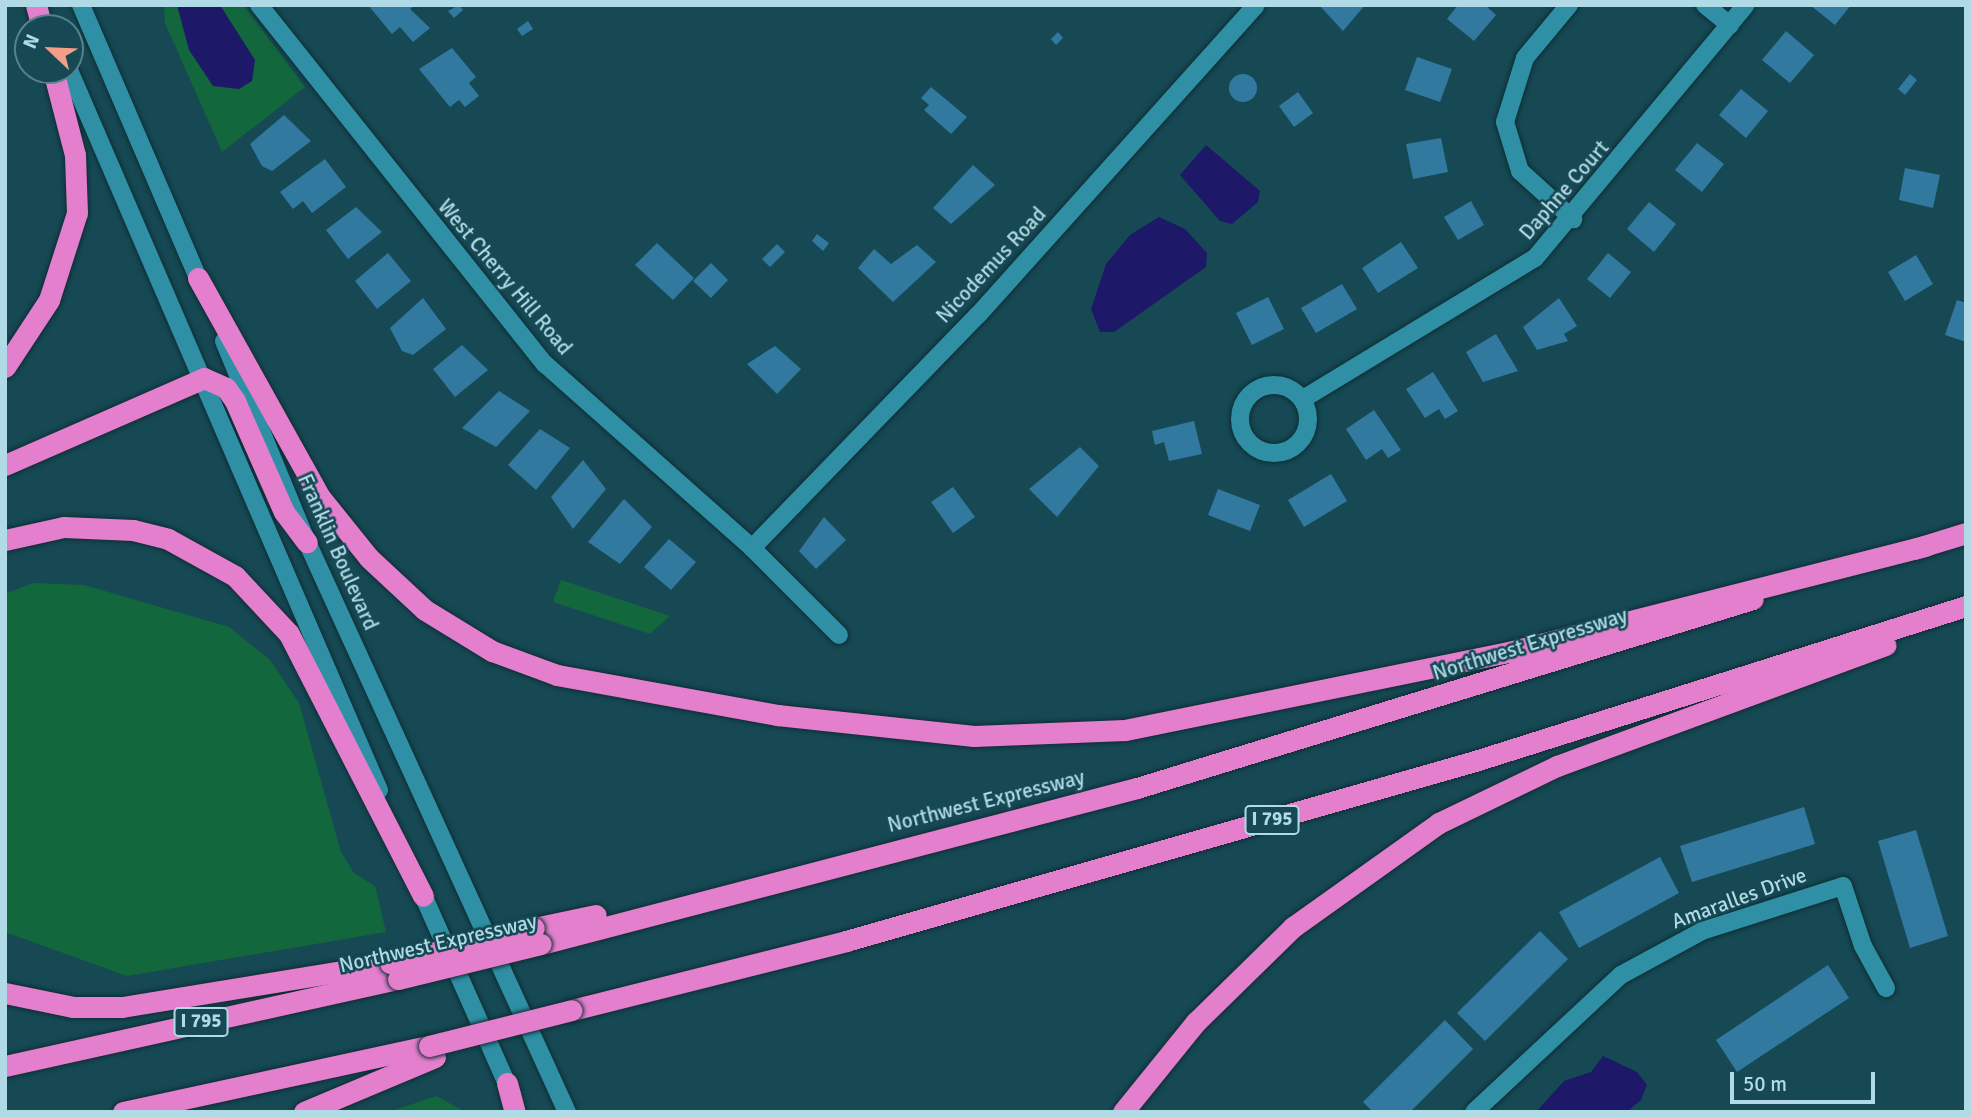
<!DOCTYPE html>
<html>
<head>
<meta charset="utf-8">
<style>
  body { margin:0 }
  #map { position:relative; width:1971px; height:1117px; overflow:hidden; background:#164954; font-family:Signika,sans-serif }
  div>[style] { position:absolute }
  .green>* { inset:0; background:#12673d }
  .water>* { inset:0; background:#1d1868 }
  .building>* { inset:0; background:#3279a0 }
  .round { border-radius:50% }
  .roads { filter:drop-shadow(0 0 2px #0f2d34) drop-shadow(0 0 2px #0f2d34) }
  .minor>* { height:18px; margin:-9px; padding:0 9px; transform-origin:9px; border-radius:9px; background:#2e8fa5 }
  .minor>.ring { margin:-9px; padding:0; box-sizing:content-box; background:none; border:18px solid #2e8fa5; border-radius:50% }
  .secondary>* { height:18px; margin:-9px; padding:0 9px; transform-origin:9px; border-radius:9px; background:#2e8fa5 }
  .motorway>* { height:21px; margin:-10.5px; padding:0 10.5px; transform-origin:10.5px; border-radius:10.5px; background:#e47fcd }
  .bridges { filter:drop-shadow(0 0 2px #0f2d34) drop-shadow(0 0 2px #0f2d34) }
  .motorway-bridge>* { height:21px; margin:-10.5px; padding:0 10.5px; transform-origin:10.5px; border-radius:10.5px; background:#e47fcd }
  span { translate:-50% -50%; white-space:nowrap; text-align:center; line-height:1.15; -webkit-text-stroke:5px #164954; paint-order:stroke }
  .shield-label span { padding:2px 5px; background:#164954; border:2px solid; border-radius:5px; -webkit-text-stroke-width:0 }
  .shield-label { font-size:19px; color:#b0dae5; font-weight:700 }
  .street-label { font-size:21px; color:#b0dae5 }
  .frame { position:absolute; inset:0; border:7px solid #b0dae5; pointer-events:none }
  .north { position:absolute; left:14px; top:14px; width:70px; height:70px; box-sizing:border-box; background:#164954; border:2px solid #54838e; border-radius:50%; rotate:293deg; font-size:19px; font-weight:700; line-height:28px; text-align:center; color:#b0dae5 }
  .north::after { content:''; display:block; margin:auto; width:24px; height:32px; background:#f49e87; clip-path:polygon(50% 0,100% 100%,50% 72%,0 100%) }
  .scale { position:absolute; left:1730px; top:1072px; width:145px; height:32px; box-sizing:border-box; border:4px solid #b0dae5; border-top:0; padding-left:9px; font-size:21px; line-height:24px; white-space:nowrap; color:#b0dae5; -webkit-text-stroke:5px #164954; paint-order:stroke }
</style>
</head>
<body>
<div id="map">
  <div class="green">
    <i style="clip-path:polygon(164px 5px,244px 5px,305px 87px,222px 152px,165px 23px)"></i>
    <i style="clip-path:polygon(561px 580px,670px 616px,650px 634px,553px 602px)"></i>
    <i style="clip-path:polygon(33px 583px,84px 585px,229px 627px,270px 660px,299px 703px,341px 852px,354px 873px,375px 886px,386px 932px,127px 976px,5px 932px,5px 594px)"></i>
    <i style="clip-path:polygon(436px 1096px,466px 1112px,389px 1112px)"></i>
  </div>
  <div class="water">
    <i style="clip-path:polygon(177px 5px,220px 5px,255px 60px,252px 81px,239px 89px,213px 86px,189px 50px)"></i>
    <i style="clip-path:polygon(1206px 145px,1260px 191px,1258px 202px,1232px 224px,1220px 221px,1180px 175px)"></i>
    <i style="clip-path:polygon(1159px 217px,1185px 229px,1207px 253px,1206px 267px,1114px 332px,1100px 332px,1091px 309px,1106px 264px,1130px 235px)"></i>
    <i style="clip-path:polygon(1603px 1056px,1637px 1072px,1647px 1085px,1641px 1100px,1627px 1112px,1536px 1112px,1564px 1081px,1591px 1072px)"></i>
  </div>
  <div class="building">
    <i style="clip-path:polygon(368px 5px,415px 5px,410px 9px,430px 28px,413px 42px,400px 27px,392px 34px)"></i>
    <i style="clip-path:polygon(459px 5px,463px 10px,454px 18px,448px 11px)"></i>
    <i style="clip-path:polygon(1319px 5px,1365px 5px,1343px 31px)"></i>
    <i style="clip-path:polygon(1458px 5px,1485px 5px,1496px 15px,1474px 41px,1447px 19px)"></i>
    <i style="clip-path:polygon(1810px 5px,1851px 5px,1835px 25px)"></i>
    <i style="clip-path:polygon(528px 21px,533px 29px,522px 36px,517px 29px)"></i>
    <i style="clip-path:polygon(1786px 31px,1814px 55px,1790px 83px,1762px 60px)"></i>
    <i style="clip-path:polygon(1058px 32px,1063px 38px,1056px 45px,1051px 39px)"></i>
    <i style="clip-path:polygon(452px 48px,476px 77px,469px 83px,479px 96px,465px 107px,459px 100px,450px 107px,419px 69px)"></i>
    <i style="clip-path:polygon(1417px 57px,1452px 69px,1440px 102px,1405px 90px)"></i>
    <i style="clip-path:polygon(1910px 74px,1917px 80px,1905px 95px,1898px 89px)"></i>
    <i class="round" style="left:1229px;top:74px;width:28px;height:28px"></i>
    <i style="clip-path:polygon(931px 87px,967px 117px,951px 134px,924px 110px,929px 105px,921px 98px)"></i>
    <i style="clip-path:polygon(1741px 89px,1768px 111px,1746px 138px,1719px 115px)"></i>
    <i style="clip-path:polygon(1298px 92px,1313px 113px,1294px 127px,1279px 106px)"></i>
    <i style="clip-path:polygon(284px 115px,311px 141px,272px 171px,262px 166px,250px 144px)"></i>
    <i style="clip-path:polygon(1441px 138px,1448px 172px,1413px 179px,1406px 144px)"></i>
    <i style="clip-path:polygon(1697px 143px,1724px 164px,1702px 192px,1675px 170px)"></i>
    <i style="clip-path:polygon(325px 159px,346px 187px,312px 213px,303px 201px,293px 209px,280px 192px)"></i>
    <i style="clip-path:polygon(973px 165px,995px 185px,951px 224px,933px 208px)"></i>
    <i style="clip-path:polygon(1905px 168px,1940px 175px,1933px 208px,1899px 200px)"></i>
    <i style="clip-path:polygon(1471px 201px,1484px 225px,1458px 240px,1444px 217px)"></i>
    <i style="clip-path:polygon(1649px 202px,1676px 224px,1654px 252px,1627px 229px)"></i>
    <i style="clip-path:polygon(356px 207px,382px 232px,348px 259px,326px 230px)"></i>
    <i style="clip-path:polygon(817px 234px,829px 243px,823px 251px,812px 241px)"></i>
    <i style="clip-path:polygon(1401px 242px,1418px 268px,1378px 293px,1362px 268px)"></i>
    <i style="clip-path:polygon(657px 243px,694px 278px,673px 300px,635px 265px)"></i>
    <i style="clip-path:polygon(777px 244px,785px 252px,770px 267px,762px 259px)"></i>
    <i style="clip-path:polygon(917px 245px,936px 262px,893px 302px,858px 268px,874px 249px,891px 264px)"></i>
    <i style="clip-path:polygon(388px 253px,411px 281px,377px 309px,355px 281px)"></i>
    <i style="clip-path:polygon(1608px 253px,1631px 272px,1610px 298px,1587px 279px)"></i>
    <i style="clip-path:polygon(1916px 255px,1933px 284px,1905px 301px,1888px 272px)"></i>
    <i style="clip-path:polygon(711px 263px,728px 280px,711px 298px,693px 281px)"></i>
    <i style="clip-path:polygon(1342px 284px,1357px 309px,1316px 333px,1301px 308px)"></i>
    <i style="clip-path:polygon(1268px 297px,1284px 329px,1252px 345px,1236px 313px)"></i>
    <i style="clip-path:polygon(423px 298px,446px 329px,413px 355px,402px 351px,390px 328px)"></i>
    <i style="clip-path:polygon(1559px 298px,1577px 326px,1564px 334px,1568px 341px,1537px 350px,1523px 327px)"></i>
    <i style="clip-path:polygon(1957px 300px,1966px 303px,1966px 342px,1945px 335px)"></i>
    <i style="clip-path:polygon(1496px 334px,1518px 371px,1483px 382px,1466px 352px)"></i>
    <i style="clip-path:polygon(462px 345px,488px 370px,455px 397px,433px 369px)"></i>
    <i style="clip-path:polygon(775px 346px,801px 369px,777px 394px,747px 364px)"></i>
    <i style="clip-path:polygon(1433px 372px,1458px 411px,1445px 419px,1439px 409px,1425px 418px,1406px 389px)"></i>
    <i style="clip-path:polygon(499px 391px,530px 411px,496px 447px,462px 428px)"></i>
    <i style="clip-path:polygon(1374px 410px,1401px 450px,1388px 458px,1382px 449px,1366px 460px,1346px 429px)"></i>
    <i style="clip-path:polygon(1194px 421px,1202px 454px,1169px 461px,1164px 442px,1155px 445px,1152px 431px)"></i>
    <i style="clip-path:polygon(540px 429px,570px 448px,536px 490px,508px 465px)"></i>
    <i style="clip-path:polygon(1080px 447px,1099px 466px,1057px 517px,1029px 489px)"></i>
    <i style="clip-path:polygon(583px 460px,606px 489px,573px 529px,551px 497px)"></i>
    <i style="clip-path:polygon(1331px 474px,1347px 501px,1304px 527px,1288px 500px)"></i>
    <i style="clip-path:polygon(953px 487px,975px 517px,953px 533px,931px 502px)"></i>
    <i style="clip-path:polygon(1218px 489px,1260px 505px,1250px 531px,1208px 515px)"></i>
    <i style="clip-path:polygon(624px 499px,652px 527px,620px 564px,588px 542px)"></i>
    <i style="clip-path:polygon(824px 517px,846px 540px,816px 569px,799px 551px)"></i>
    <i style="clip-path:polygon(669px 539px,696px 562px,671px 590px,644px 567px)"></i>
    <i style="clip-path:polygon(1804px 807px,1815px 844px,1692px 882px,1680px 846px)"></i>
    <i style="clip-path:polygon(1916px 830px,1948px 936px,1910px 948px,1878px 841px)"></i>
    <i style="clip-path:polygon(1660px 857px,1679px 893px,1579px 948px,1559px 912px)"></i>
    <i style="clip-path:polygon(1540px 931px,1568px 959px,1485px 1041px,1457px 1013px)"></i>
    <i style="clip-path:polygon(1828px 965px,1849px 998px,1737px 1072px,1716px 1040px)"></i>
    <i style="clip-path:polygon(1445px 1020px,1473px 1049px,1410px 1112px,1373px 1112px,1363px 1102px)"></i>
  </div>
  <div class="roads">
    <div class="minor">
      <i style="left:259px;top:5px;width:459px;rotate:51.5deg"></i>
      <i style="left:545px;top:364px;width:277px;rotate:41.6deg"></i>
      <i style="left:752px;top:548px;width:123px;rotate:45deg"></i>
      <i style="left:1569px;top:5px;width:69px;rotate:129.7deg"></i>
      <i style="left:1525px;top:58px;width:67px;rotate:107.4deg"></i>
      <i style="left:1505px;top:122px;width:51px;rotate:73deg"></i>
      <i style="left:1520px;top:171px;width:72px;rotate:42.2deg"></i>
      <i style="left:1705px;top:5px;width:32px;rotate:39deg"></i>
      <i class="ring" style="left:1240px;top:385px;width:50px;height:50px"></i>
      <i style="left:1303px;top:399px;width:271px;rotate:-31.3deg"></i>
      <i style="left:1535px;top:258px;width:329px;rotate:-50.2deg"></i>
      <i style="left:752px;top:548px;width:325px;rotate:-45.9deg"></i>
      <i style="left:978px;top:315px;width:416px;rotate:-48.1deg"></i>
      <i style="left:1474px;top:1112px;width:201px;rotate:-43deg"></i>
      <i style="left:1621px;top:975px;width:92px;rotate:-28.5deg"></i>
      <i style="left:1702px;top:931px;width:148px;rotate:-17.7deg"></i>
      <i style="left:1843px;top:886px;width:63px;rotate:71.6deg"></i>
      <i style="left:1863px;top:946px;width:48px;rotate:61.3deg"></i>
    </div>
    <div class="secondary">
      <i style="left:81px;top:5px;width:309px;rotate:66.8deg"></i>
      <i style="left:69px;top:70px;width:784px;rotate:66.71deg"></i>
      <i style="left:224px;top:341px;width:217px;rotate:67.6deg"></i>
      <i style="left:307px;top:542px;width:626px;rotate:65.48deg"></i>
      <i style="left:418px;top:884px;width:231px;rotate:66deg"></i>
    </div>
    <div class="motorway">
      <i style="left:36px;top:5px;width:24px;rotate:75deg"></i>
      <i style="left:198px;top:278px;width:251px;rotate:60.9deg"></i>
      <i style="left:320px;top:497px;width:78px;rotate:51.2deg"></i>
      <i style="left:369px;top:558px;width:76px;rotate:42.9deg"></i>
      <i style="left:425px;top:610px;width:79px;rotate:31.5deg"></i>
      <i style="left:492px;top:651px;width:69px;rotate:20.3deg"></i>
      <i style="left:557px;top:675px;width:224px;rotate:10.3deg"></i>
      <i style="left:777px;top:715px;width:198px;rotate:6.1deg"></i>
      <i style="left:974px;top:736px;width:151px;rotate:-2.3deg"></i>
      <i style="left:1125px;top:730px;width:392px;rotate:-11.5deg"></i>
      <i style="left:1509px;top:652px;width:430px;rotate:-14.3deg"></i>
      <i style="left:5px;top:367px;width:80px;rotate:-56.7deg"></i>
      <i style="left:49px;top:300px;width:91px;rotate:-72.2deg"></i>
      <i style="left:77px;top:213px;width:58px;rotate:-92deg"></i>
      <i style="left:75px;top:155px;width:88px;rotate:-104.5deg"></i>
      <i style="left:5px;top:465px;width:217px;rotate:-23.6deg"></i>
      <i style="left:204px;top:378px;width:24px;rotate:24deg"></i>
      <i style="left:226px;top:388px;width:16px;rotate:55deg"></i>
      <i style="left:235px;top:401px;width:121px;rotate:66.2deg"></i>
      <i style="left:284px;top:512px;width:38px;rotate:53deg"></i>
      <i style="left:5px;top:540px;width:60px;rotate:-12.4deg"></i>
      <i style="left:64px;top:527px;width:69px;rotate:2.5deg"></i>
      <i style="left:133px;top:530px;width:36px;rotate:14deg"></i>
      <i style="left:168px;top:539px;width:77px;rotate:28.9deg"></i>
      <i style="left:235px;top:576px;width:79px;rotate:47deg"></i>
      <i style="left:289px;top:634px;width:294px;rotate:62.9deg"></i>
      <i style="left:1914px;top:549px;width:54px;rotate:-17.1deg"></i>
      <i style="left:534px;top:928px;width:63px;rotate:-11.8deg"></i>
      <i style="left:541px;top:944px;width:616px;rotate:-14.67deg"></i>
      <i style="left:1137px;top:788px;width:644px;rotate:-17.06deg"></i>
      <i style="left:5px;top:993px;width:69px;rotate:11.6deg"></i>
      <i style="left:73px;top:1007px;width:49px"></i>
      <i style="left:122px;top:1007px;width:272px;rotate:-9.3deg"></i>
      <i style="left:572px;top:1010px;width:283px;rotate:-14.1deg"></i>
      <i style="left:846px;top:941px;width:654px;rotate:-15.97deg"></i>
      <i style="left:1475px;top:761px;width:515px;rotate:-17.52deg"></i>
      <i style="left:5px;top:1066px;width:403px;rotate:-12.5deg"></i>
      <i style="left:507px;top:1083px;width:30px;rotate:75deg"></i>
      <i style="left:123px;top:1112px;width:313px;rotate:-12.2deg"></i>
      <i style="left:304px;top:1112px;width:142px;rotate:-22.8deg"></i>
      <i style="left:1123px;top:1112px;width:116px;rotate:-51deg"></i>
      <i style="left:1196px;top:1022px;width:136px;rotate:-44.4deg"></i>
      <i style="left:1293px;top:927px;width:179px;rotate:-35.5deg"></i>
      <i style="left:1439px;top:823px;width:131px;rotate:-25.8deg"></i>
      <i style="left:1557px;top:766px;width:350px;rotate:-20.2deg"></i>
    </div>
  </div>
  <div class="bridges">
    <div class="motorway-bridge">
      <i style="left:390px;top:963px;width:148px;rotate:-13.7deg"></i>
      <i style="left:398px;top:979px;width:147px;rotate:-13.8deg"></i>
      <i style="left:429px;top:1046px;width:147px;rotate:-14.1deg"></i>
    </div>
  </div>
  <div class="shield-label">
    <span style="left:1272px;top:820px">I 795</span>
    <span style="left:201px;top:1022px">I 795</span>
  </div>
  <div class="street-label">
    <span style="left:1564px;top:190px;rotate:-49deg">Daphne Court</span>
    <span style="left:991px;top:265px;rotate:-47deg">Nicodemus Road</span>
    <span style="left:505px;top:277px;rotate:50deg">West Cherry Hill Road</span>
    <span style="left:338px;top:552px;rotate:66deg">Franklin Boulevard</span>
    <span style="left:1530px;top:644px;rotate:-17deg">Northwest Expressway</span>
    <span style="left:986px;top:801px;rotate:-14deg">Northwest Expressway</span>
    <span style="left:1739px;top:898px;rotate:-20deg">Amaralles Drive</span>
    <span style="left:438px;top:943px;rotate:-13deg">Northwest Expressway</span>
  </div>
  <div class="frame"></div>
  <div class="north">N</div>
  <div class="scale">50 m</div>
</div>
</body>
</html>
